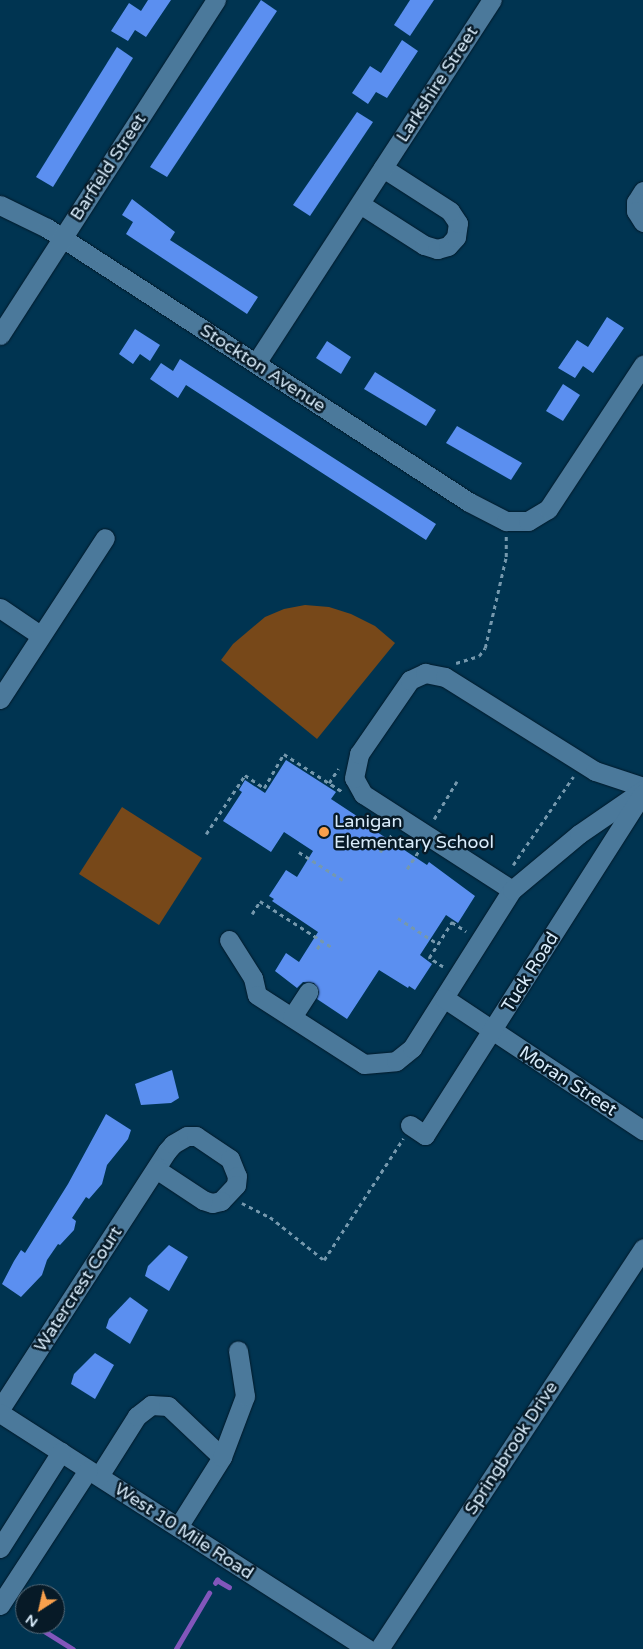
<!DOCTYPE html>
<html>
<head>
<meta charset="utf-8">
<style>
  body { margin:0 }
  #map { position:relative; width:643px; height:1649px; overflow:hidden; background:#003451; font-family:"Varela Round",sans-serif }
  div>[style] { position:absolute }
  .green>* { inset:0; background:#774819 }
  .stream>* { height:4.5px; margin:-2.25px; padding:0 2.25px; transform-origin:2.25px; border-radius:2.25px; background:#8256bb }
  .building>* { inset:0; background:#5b8ff0 }
  .path>* { height:2.5px; margin-top:-1.25px; transform-origin:0; background:repeating-linear-gradient(90deg,#7598ad 0 4px,transparent 0 8px) }
  .roads { filter:drop-shadow(0 0 1px #031a2a) drop-shadow(0 0 1px #031a2a) }
  .minor>* { height:19px; margin:-9.5px; padding:0 9.5px; transform-origin:9.5px; border-radius:9.5px; background:#4b799b }
  .dots>* { width:14px; height:14px; translate:-50% -50%; box-sizing:border-box; border:2px solid #071a27; border-radius:50% }
  span { translate:-50% -50%; white-space:nowrap; text-align:center; line-height:1.15; -webkit-text-stroke:5px #071a27; paint-order:stroke }
  .street-label { font-size:18px; color:#d9ecfb }
  .poi-label { font-size:18px; color:#d9ecfb }
  .left { translate:0 -50%; text-align:left }
  .north { position:absolute; left:15px; top:1584px; width:50px; height:50px; box-sizing:border-box; background:#071a27; border:1px solid #5b6e7c; border-radius:50%; rotate:215deg; font-size:14px; font-weight:700; line-height:20px; text-align:center; color:#d9ecfb }
  .north::after { content:''; display:block; margin:auto; width:18px; height:22px; background:#f9a04c; clip-path:polygon(50% 0,100% 100%,50% 72%,0 100%) }
</style>
</head>
<body>
<div id="map">
  <div class="green">
    <i style="clip-path:polygon(305px 605px,329px 607px,351px 614px,375px 626px,395px 643px,317px 739px,221px 660px,233px 644px,265px 617px,284px 609px)"></i>
    <i style="clip-path:polygon(122px 807px,202px 858px,159px 925px,79px 874px)"></i>
  </div>
  <div class="stream">
    <i style="left:215px;top:1583px;width:4px;rotate:-56deg"></i>
    <i style="left:217px;top:1580px;width:14px;rotate:30deg"></i>
    <i style="left:20px;top:1617px;width:6px;rotate:31deg"></i>
    <i style="left:33px;top:1624px;width:47px;rotate:32deg"></i>
    <i style="left:176px;top:1649px;width:65px;rotate:-59.5deg"></i>
  </div>
  <div class="building">
    <i style="clip-path:polygon(148px 0,171px 0,146px 37px,135px 30px,128px 41px,111px 31px,129px 3px,141px 11px)"></i>
    <i style="clip-path:polygon(261px 0,277px 11px,167px 177px,150px 167px)"></i>
    <i style="clip-path:polygon(410px 0,434px 0,410px 36px,394px 25px)"></i>
    <i style="clip-path:polygon(402px 40px,418px 51px,387px 98px,376px 92px,368px 104px,352px 93px,370px 66px,381px 73px)"></i>
    <i style="clip-path:polygon(117px 47px,133px 58px,53px 187px,36px 177px)"></i>
    <i style="clip-path:polygon(357px 112px,373px 122px,310px 216px,293px 205px)"></i>
    <i style="clip-path:polygon(132px 199px,175px 232px,170px 240px,258px 297px,247px 314px,126px 234px,133px 222px,122px 215px)"></i>
    <i style="clip-path:polygon(607px 317px,624px 328px,593px 373px,583px 366px,575px 378px,558px 368px,577px 340px,588px 347px)"></i>
    <i style="clip-path:polygon(135px 329px,160px 345px,150px 361px,140px 354px,133px 364px,119px 354px)"></i>
    <i style="clip-path:polygon(327px 341px,351px 357px,341px 374px,316px 358px)"></i>
    <i style="clip-path:polygon(180px 359px,436px 524px,426px 540px,186px 385px,178px 398px,150px 379px,161px 363px,173px 371px)"></i>
    <i style="clip-path:polygon(375px 372px,436px 410px,426px 426px,364px 389px)"></i>
    <i style="clip-path:polygon(563px 384px,580px 395px,563px 421px,546px 411px)"></i>
    <i style="clip-path:polygon(457px 426px,522px 463px,511px 480px,446px 443px)"></i>
    <i style="clip-path:polygon(286px 760px,336px 792px,331px 799px,378px 830px,377px 832px,427px 865px,429px 862px,475px 896px,458px 923px,446px 915px,420px 955px,432px 964px,415px 990px,409px 986px,408px 988px,379px 970px,347px 1019px,317px 999px,319px 992px,314px 983px,303px 982px,297px 988px,275px 971px,286px 953px,299px 962px,318px 932px,272px 901px,274px 899px,269px 896px,286px 870px,297px 877px,313px 851px,284px 832px,271px 852px,223px 821px,242px 792px,239px 790px,245px 780px,265px 793px)"></i>
    <i style="clip-path:polygon(172px 1070px,179px 1098px,171px 1103px,141px 1105px,135px 1084px)"></i>
    <i style="clip-path:polygon(106px 1114px,131px 1130px,128px 1139px,107px 1165px,102px 1184px,89px 1199px,86px 1197px,72px 1218px,76px 1221px,74px 1230px,60px 1245px,58px 1244px,47px 1260px,42px 1275px,21px 1297px,2px 1284px,14px 1261px,21px 1250px,25px 1253px,68px 1184px)"></i>
    <i style="clip-path:polygon(169px 1245px,188px 1257px,169px 1291px,145px 1276px,148px 1266px)"></i>
    <i style="clip-path:polygon(130px 1297px,148px 1310px,130px 1344px,106px 1328px,109px 1319px)"></i>
    <i style="clip-path:polygon(95px 1353px,114px 1365px,95px 1399px,71px 1384px,74px 1374px)"></i>
  </div>
  <div class="path">
    <i style="left:456px;top:663px;width:24px;rotate:-17deg"></i>
    <i style="left:479px;top:656px;width:10px;rotate:-53deg"></i>
    <i style="left:485px;top:648px;width:93px;rotate:-77deg"></i>
    <i style="left:506px;top:557px;width:21px;rotate:-90deg"></i>
    <i style="left:329px;top:783px;width:17px;rotate:-57deg"></i>
    <i style="left:434px;top:819px;width:44px;rotate:-58.8deg"></i>
    <i style="left:206px;top:834px;width:71px;rotate:-56.5deg"></i>
    <i style="left:245px;top:775px;width:23px;rotate:34deg"></i>
    <i style="left:264px;top:788px;width:39px;rotate:-60deg"></i>
    <i style="left:284px;top:754px;width:70px;rotate:32.8deg"></i>
    <i style="left:299px;top:852px;width:52px;rotate:32.5deg"></i>
    <i style="left:380px;top:852px;width:23px;rotate:-56deg"></i>
    <i style="left:513px;top:865px;width:107px;rotate:-55.7deg"></i>
    <i style="left:407px;top:869px;width:24px;rotate:-57deg"></i>
    <i style="left:252px;top:914px;width:15px;rotate:-58deg"></i>
    <i style="left:260px;top:901px;width:87px;rotate:32.8deg"></i>
    <i style="left:398px;top:918px;width:48px;rotate:33deg"></i>
    <i style="left:317px;top:949px;width:9px;rotate:-58deg"></i>
    <i style="left:443px;top:967px;width:17px;rotate:-147deg"></i>
    <i style="left:429px;top:958px;width:43px;rotate:-57.4deg"></i>
    <i style="left:452px;top:922px;width:17px;rotate:33deg"></i>
    <i style="left:242px;top:1203px;width:31px;rotate:27deg"></i>
    <i style="left:270px;top:1217px;width:69px;rotate:38.5deg"></i>
    <i style="left:324px;top:1260px;width:145px;rotate:-56.9deg"></i>
  </div>
  <div class="roads">
    <div class="minor">
      <i style="left:643px;top:191px;width:13px;rotate:122deg"></i>
      <i style="left:636px;top:202px;width:9px;rotate:90deg"></i>
      <i style="left:636px;top:211px;width:13px;rotate:58deg"></i>
      <i style="left:360px;top:204px;width:76px;rotate:32.6deg"></i>
      <i style="left:424px;top:245px;width:14px;rotate:17deg"></i>
      <i style="left:437px;top:249px;width:11px;rotate:-15deg"></i>
      <i style="left:448px;top:246px;width:12px;rotate:-48deg"></i>
      <i style="left:456px;top:237px;width:14px;rotate:-82deg"></i>
      <i style="left:458px;top:223px;width:14px;rotate:-124deg"></i>
      <i style="left:450px;top:211px;width:80px;rotate:-147.3deg"></i>
      <i style="left:0;top:205px;width:52px;rotate:26.1deg"></i>
      <i style="left:47px;top:228px;width:503px;rotate:33deg"></i>
      <i style="left:469px;top:502px;width:42px;rotate:27.2deg"></i>
      <i style="left:506px;top:521px;width:22px"></i>
      <i style="left:528px;top:521px;width:23px;rotate:-31deg"></i>
      <i style="left:548px;top:509px;width:173px;rotate:-56.6deg"></i>
      <i style="left:0;top:335px;width:399px;rotate:-57.2deg"></i>
      <i style="left:256px;top:363px;width:433px;rotate:-57deg"></i>
      <i style="left:0;top:608px;width:48px;rotate:34deg"></i>
      <i style="left:0;top:699px;width:192px;rotate:-56.9deg"></i>
      <i style="left:512px;top:890px;width:177px;rotate:-147.2deg"></i>
      <i style="left:363px;top:794px;width:18px;rotate:-119deg"></i>
      <i style="left:354px;top:778px;width:25px;rotate:-78deg"></i>
      <i style="left:359px;top:754px;width:90px;rotate:-55.4deg"></i>
      <i style="left:410px;top:680px;width:17px;rotate:-25deg"></i>
      <i style="left:425px;top:673px;width:20px;rotate:11deg"></i>
      <i style="left:445px;top:677px;width:177px;rotate:32.1deg"></i>
      <i style="left:595px;top:771px;width:51px;rotate:18.4deg"></i>
      <i style="left:229px;top:940px;width:45px;rotate:57.7deg"></i>
      <i style="left:253px;top:978px;width:17px;rotate:77deg"></i>
      <i style="left:257px;top:995px;width:127px;rotate:32.8deg"></i>
      <i style="left:364px;top:1064px;width:32px;rotate:-5deg"></i>
      <i style="left:396px;top:1061px;width:21px;rotate:-39deg"></i>
      <i style="left:412px;top:1048px;width:187px;rotate:-57.7deg"></i>
      <i style="left:512px;top:890px;width:87px;rotate:-39.9deg"></i>
      <i style="left:579px;top:834px;width:78px;rotate:-34.5deg"></i>
      <i style="left:444px;top:998px;width:239px;rotate:33.6deg"></i>
      <i style="left:292px;top:1017px;width:30px;rotate:-57deg"></i>
      <i style="left:410px;top:1125px;width:18px;rotate:34deg"></i>
      <i style="left:425px;top:1135px;width:404px;rotate:-57.5deg"></i>
      <i style="left:0;top:1409px;width:307px;rotate:-57.1deg"></i>
      <i style="left:167px;top:1151px;width:9px;rotate:-49deg"></i>
      <i style="left:173px;top:1144px;width:16px;rotate:-30deg"></i>
      <i style="left:187px;top:1136px;width:9px"></i>
      <i style="left:196px;top:1136px;width:41px;rotate:34.1deg"></i>
      <i style="left:230px;top:1159px;width:18px;rotate:68deg"></i>
      <i style="left:237px;top:1176px;width:9px;rotate:96deg"></i>
      <i style="left:236px;top:1185px;width:22px;rotate:133deg"></i>
      <i style="left:221px;top:1201px;width:9px;rotate:167deg"></i>
      <i style="left:212px;top:1203px;width:9px;rotate:-162deg"></i>
      <i style="left:203px;top:1200px;width:56px;rotate:-146.6deg"></i>
      <i style="left:0;top:1413px;width:436px;rotate:32.7deg"></i>
      <i style="left:99px;top:1476px;width:71px;rotate:-57.7deg"></i>
      <i style="left:137px;top:1416px;width:18px;rotate:-38deg"></i>
      <i style="left:151px;top:1405px;width:17px;rotate:3deg"></i>
      <i style="left:168px;top:1406px;width:74px;rotate:43.4deg"></i>
      <i style="left:178px;top:1527px;width:83px;rotate:-57.8deg"></i>
      <i style="left:222px;top:1457px;width:65px;rotate:-69.3deg"></i>
      <i style="left:245px;top:1396px;width:46px;rotate:-98.8deg"></i>
      <i style="left:0;top:1548px;width:114px;rotate:-57.6deg"></i>
      <i style="left:0;top:1605px;width:161px;rotate:-56.9deg"></i>
      <i style="left:379px;top:1649px;width:480px;rotate:-56.6deg"></i>
    </div>
  </div>
  <div class="dots">
    <i style="left:324px;top:832px;background:#f9a04c"></i>
  </div>
  <div class="street-label">
    <span style="left:437px;top:84px;rotate:-57deg">Larkshire Street</span>
    <span style="left:108px;top:167px;rotate:-57deg">Barfield Street</span>
    <span style="left:263px;top:368px;rotate:33deg">Stockton Avenue</span>
    <span style="left:530px;top:972px;rotate:-58deg">Tuck Road</span>
    <span style="left:568px;top:1081px;rotate:33deg">Moran Street</span>
    <span style="left:78px;top:1289px;rotate:-57deg">Watercrest Court</span>
    <span style="left:511px;top:1448px;rotate:-57deg">Springbrook Drive</span>
    <span style="left:184px;top:1531px;rotate:33deg">West 10 Mile Road</span>
  </div>
  <div class="poi-label">
    <span class="left" style="left:334px;top:832px">Lanigan<br>Elementary School</span>
  </div>
  <div class="north">N</div>
</div>
</body>
</html>
